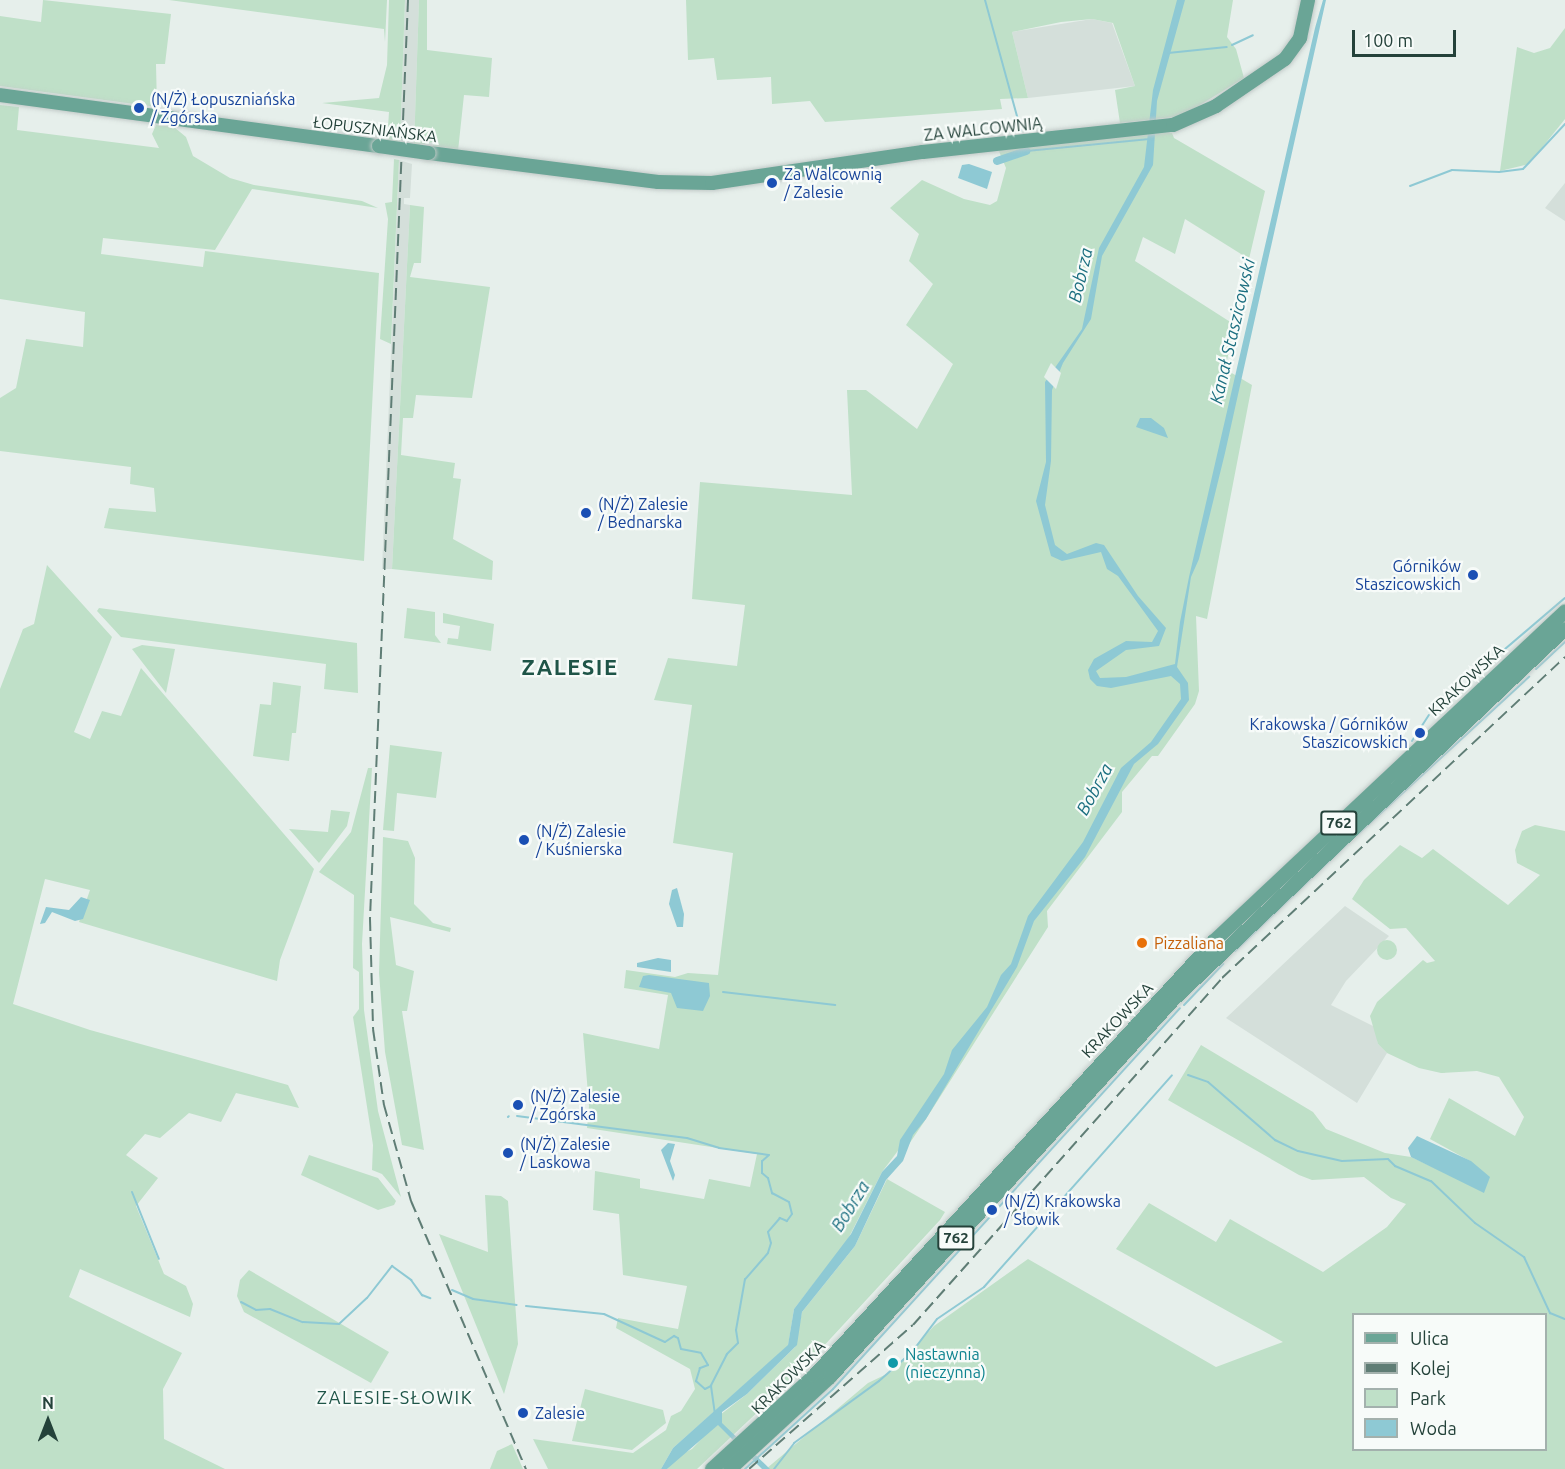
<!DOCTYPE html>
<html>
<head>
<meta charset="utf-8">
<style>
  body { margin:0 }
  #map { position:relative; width:1565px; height:1469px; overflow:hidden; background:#e6efeb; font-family:Ubuntu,sans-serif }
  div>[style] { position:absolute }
  .built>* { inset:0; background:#d4dfda }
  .green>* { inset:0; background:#bfe0c8 }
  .round { border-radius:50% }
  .water>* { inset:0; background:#8ec9d4 }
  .pier>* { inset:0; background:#e6efeb }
  .stream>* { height:2px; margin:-1px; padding:0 1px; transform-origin:1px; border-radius:1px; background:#8ec9d4 }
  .canal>* { height:8px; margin:-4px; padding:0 4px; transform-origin:4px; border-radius:4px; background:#8ec9d4 }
  .roads { filter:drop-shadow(0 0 2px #c2cac8) drop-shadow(0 0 2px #c2cac8) }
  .major>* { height:14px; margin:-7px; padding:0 7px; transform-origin:7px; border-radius:7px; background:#6aa596 }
  .rail>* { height:2px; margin-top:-1px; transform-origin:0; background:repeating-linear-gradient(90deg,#5f7d75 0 12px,transparent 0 18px) }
  .bridges { filter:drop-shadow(0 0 2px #c2cac8) drop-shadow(0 0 2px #c2cac8) }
  .major-bridge>* { height:14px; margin:-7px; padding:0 7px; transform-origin:7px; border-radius:7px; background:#6aa596 }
  .dots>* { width:16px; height:16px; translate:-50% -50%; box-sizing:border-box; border:3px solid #f7fbf9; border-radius:50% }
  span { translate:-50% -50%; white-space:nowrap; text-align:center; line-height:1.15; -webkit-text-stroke:4.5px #f7fbf9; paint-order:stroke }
  .shield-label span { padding:2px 4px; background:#f7fbf9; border:2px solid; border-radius:4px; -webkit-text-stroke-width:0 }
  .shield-label { font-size:15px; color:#24423a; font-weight:700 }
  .transit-label { font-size:16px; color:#164399 }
  .left { translate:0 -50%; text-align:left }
  .right { translate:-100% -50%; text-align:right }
  .street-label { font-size:16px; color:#24423a }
  .food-label { font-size:16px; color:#c56008 }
  .culture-label { font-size:16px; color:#0d838f }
  .water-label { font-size:18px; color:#1c6f80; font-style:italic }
  .neighbourhood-label { font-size:18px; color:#1f5548; letter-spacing:1.5px }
  .district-label { font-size:22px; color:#1f5548; font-weight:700; letter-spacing:1.5px }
  .legend { position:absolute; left:1352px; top:1313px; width:195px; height:138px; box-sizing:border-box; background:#f7fbf9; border:2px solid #a3b1ad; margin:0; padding:8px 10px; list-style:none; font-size:18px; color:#24423a }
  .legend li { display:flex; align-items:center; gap:12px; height:30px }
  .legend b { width:30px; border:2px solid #a3b1ad }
  .north { position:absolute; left:18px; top:1391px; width:60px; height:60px; -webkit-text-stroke:4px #f7fbf9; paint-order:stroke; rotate:0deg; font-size:16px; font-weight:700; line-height:24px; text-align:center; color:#24423a }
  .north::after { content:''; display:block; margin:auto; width:21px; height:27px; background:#24423a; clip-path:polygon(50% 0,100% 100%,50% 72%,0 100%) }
  .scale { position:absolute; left:1352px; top:30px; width:104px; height:27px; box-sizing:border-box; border:3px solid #24423a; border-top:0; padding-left:8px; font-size:18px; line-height:21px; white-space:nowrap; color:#24423a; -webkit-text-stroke:4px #f7fbf9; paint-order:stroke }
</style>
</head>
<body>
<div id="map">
  <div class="built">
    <i style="clip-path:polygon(405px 0,419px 0,414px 146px,400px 144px)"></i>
    <i style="clip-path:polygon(1092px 19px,1112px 23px,1135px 86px,1028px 98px,1012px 32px)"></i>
    <i style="clip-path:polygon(399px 160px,412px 164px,410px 198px,404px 198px,404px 204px,410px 205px,392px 569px,382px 569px)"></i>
    <i style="clip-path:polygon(1565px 183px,1565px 221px,1545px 208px)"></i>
    <i style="clip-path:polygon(1345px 906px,1389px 936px,1346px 981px,1331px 1005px,1375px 1027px,1378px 1044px,1387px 1053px,1357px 1103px,1226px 1018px)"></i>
  </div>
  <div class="green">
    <i style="clip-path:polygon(43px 0,171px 14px,165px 64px,156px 64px,157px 107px,0 86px,0 16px,41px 22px)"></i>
    <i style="clip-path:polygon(169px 0,387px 0,385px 42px,384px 29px)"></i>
    <i style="clip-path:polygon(389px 0,405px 0,400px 144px,387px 142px,389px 112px,322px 103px,379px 98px,387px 65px)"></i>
    <i style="clip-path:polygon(419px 0,427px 0,427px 50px,492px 58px,489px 97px,464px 95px,458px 151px,433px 147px,433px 142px,414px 146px)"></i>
    <i style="clip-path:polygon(686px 0,1233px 0,1227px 37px,1236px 49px,1244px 78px,1182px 116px,1120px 123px,1115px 90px,1135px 86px,1113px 23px,1092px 19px,1061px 22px,1012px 32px,1028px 98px,1000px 99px,1002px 109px,825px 122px,810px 101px,772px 104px,771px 77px,717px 80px,714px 58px,688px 60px)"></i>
    <i style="clip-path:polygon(1565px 28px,1565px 119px,1529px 164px,1500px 171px,1517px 47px,1534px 53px,1550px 48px)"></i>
    <i style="clip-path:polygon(0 105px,19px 107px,17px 130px,159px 148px,152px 134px,156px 125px,174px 127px,186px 137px,193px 156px,230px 178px,254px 185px,362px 201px,378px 208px,252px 189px,215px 250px,103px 238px,101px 254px,203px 267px,205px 251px,379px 273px,364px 561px,104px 528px,109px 508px,156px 512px,154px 488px,130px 484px,131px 467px,0 451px,0 398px,16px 388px,26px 339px,83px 347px,85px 312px,0 299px)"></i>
    <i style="clip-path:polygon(1146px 132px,1172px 133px,1174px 138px,1265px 191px,1249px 259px,1185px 219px,1175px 254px,1143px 237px,1135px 261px,1235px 325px,1225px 369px,1252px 385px,1207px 619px,1196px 616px,1199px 691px,1195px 704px,1158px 756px,1152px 756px,1122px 792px,1122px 812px,1047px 911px,1048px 927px,926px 1119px,905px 1150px,900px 1148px,882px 1172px,847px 1241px,794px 1309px,788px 1346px,673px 1448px,661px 1469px,548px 1469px,533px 1439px,633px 1453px,666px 1430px,671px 1416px,681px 1411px,695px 1389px,690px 1369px,616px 1328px,618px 1318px,678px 1329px,687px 1286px,623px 1275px,619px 1214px,593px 1210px,595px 1171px,640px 1179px,640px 1188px,704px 1199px,709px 1179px,750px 1187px,757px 1154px,587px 1128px,589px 1106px,583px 1033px,659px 1049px,668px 995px,624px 988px,626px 970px,675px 977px,688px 973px,718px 975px,733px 853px,673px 843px,692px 705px,654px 700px,668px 658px,737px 666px,745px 605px,692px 599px,700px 482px,852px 495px,847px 390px,866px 390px,917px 429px,953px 364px,906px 325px,933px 284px,909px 261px,919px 234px,890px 208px,922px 180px,964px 199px,990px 205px,997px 201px,1006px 168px,998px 149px)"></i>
    <i style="clip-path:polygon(394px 159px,399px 160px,391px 344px,380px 339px,388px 219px,385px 203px,392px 202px)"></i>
    <i style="clip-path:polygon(410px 205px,424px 207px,421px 263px,414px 263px,410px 277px,490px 287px,472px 398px,416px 395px,413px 418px,403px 418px,401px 455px,455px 463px,453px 478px,461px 479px,453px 539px,493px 561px,492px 580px,392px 569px)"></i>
    <i style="clip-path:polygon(47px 565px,112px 637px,74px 732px,90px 739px,102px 711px,121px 716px,141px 668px,314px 869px,280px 960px,277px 981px,79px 922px,90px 890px,45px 879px,13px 1004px,90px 1030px,288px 1085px,299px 1108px,236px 1093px,221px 1122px,189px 1113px,160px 1138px,145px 1134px,126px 1155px,158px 1178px,136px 1206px,164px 1274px,186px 1286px,193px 1304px,190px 1317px,80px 1269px,69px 1297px,182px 1353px,163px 1389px,164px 1439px,225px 1469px,0 1469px,0 689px,23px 629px,34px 624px)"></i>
    <i style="clip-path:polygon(99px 608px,357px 643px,358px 693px,324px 689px,326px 664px,121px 637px,97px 611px)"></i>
    <i style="clip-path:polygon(407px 608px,435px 612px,435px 635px,441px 643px,404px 638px)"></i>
    <i style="clip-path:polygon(443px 613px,494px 624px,491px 651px,447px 644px,448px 638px,458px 639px,460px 626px,443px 623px)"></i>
    <i style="clip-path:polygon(142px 645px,175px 649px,166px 693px,132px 649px)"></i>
    <i style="clip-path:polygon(273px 682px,301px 686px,296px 733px,292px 733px,289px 761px,253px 756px,260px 704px,271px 705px)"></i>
    <i style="clip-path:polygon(390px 745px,442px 752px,436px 798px,397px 793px,394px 831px,383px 830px)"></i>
    <i style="clip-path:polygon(368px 768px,372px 768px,362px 944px,364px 1010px,378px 1111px,401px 1197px,382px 1174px,372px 1170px,373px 1145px,353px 1017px,359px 1009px,359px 972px,353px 968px,354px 895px,319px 872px,351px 832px)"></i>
    <i style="clip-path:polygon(331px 810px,350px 812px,347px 826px,319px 863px,289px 829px,328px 832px)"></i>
    <i style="clip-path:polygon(evenodd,1535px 825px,1565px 831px,1565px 1469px,766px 1469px,868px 1383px,891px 1372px,934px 1326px,1028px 1259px,1216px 1367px,1283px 1342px,1116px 1249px,1149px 1203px,1216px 1242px,1230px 1219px,1323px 1272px,1387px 1227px,1406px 1204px,1391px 1198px,1364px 1177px,1312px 1180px,1299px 1175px,1168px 1100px,1201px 1045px,1313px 1112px,1326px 1129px,1385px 1153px,1411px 1157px,1452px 1176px,1470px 1161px,1430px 1139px,1449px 1098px,1515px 1136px,1524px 1117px,1499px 1077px,1477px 1071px,1441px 1073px,1419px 1068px,1387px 1053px,1378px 1044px,1370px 1016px,1377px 1002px,1423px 960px,1427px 963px,1435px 961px,1406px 928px,1390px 929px,1352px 899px,1364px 880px,1400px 845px,1422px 858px,1433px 849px,1508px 905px,1540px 875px,1517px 863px,1515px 850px,1522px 831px,1535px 825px,1354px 1314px,1546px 1314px,1546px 1450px,1354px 1450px,1354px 1314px)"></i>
    <i style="clip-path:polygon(383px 837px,408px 841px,415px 858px,414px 904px,433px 923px,451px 928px,450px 932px,390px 917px,396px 965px,414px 971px,407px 1011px,402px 1011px,424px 1150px,402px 1145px,385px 1052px,379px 973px)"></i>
    <i class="round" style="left:1377px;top:940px;width:20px;height:20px"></i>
    <i style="clip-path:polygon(309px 1155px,378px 1178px,396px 1201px,394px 1205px,378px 1210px,301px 1175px)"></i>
    <i style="clip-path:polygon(887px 1179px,945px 1212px,940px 1220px,796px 1376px,697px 1469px,667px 1469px,678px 1456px,692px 1449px,710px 1430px,711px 1422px,747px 1394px,795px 1347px,802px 1312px,855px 1246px)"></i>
    <i style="clip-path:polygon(485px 1195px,501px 1196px,508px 1201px,518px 1344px,504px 1394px,439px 1234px,488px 1252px)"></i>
    <i style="clip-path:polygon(249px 1270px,389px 1352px,371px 1383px,244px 1312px,237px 1296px,240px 1280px)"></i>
    <i style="clip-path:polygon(585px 1389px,663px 1410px,666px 1423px,632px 1450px,572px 1441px)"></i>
    <i style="clip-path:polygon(512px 1444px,523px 1469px,490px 1469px,497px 1451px)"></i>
  </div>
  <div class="water">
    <i style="clip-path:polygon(1177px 0,1185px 0,1157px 101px,1153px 165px,1102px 256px,1091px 319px,1063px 363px,1052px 390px,1051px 461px,1045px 505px,1055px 545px,1067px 554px,1096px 543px,1104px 545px,1138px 596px,1166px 628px,1159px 646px,1126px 650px,1096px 671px,1100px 678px,1126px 677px,1175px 664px,1180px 622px,1189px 577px,1315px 28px,1323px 0,1326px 0,1225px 453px,1199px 559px,1191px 577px,1177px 667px,1188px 683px,1189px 700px,1158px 744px,1134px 764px,1085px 857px,1034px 921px,1017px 967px,926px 1119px,913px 1135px,903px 1161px,886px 1180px,855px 1246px,802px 1312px,797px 1345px,747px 1394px,722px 1412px,722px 1423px,770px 1469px,762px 1469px,718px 1425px,667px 1469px,661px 1469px,673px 1448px,788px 1345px,794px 1309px,851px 1234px,882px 1172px,897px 1156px,900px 1140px,944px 1074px,952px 1050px,987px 1007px,1001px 975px,1011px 964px,1028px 916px,1083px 842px,1121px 768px,1151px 742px,1181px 699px,1180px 684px,1171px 676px,1111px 688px,1097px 686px,1090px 679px,1088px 670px,1094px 659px,1126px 641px,1152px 642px,1158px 631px,1118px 576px,1107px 569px,1101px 552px,1062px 561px,1051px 556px,1036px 501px,1046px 462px,1045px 382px,1082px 329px,1099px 248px,1144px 167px,1153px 90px)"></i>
    <i style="clip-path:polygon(969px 164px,992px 172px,987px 189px,958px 178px,962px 165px)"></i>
    <i style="clip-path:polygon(1140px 418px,1151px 418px,1164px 428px,1168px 438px,1136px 427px)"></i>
    <i style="clip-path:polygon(677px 888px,684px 914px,683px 927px,677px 927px,669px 904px,672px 890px)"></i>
    <i style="clip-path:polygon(81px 897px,90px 900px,83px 919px,75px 921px,52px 912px,45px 923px,40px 924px,46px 907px,69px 910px)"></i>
    <i style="clip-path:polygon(658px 958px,671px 960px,671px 972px,637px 967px,637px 963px)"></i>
    <i style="clip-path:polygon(649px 975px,709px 983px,710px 996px,703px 1011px,677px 1008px,671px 993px,639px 987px,643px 976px)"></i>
    <i style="clip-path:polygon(1417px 1136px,1471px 1161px,1490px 1177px,1484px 1193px,1411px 1157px,1408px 1148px)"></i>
    <i style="clip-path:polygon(668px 1143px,675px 1144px,670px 1161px,675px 1175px,673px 1181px,661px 1150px)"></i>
  </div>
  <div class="pier">
    <i style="clip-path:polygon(1051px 363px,1061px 373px,1056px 389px,1044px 377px)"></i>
  </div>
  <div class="stream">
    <i style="left:985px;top:0;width:136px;rotate:74.6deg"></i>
    <i style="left:1232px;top:45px;width:23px;rotate:-25deg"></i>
    <i style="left:1168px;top:53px;width:59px;rotate:-5.8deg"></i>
    <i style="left:1025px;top:146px;width:5px;rotate:79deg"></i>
    <i style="left:1026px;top:151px;width:124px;rotate:-5.6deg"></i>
    <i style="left:1410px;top:186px;width:45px;rotate:-20.9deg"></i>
    <i style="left:1452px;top:170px;width:47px;rotate:2.4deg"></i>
    <i style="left:1499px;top:172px;width:24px;rotate:-7deg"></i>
    <i style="left:1523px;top:169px;width:62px;rotate:-47deg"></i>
    <i style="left:1536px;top:669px;width:40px;rotate:-43deg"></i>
    <i style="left:1478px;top:672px;width:114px;rotate:-40.4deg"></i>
    <i style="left:1412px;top:741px;width:31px;rotate:-57deg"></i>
    <i style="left:1357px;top:835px;width:234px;rotate:-42.6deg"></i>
    <i style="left:1235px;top:951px;width:156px;rotate:-43.7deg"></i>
    <i style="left:723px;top:992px;width:113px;rotate:6.6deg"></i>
    <i style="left:1184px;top:1005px;width:57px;rotate:-46.4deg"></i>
    <i style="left:1188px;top:1075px;width:21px;rotate:19deg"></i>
    <i style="left:1208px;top:1082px;width:89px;rotate:40.9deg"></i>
    <i style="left:1275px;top:1140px;width:25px;rotate:26deg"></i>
    <i style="left:1298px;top:1151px;width:45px;rotate:12.8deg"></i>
    <i style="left:1342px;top:1161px;width:46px;rotate:-2.5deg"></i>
    <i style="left:1388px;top:1159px;width:10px;rotate:45deg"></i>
    <i style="left:1395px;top:1166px;width:39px;rotate:23deg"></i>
    <i style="left:1431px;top:1181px;width:61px;rotate:43.7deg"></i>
    <i style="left:1475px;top:1223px;width:60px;rotate:34.8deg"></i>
    <i style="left:1524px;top:1257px;width:62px;rotate:65.1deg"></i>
    <i style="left:1550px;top:1313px;width:16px;rotate:22deg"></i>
    <i style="left:517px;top:1116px;width:171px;rotate:7.4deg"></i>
    <i style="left:687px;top:1138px;width:34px;rotate:17deg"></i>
    <i style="left:719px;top:1148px;width:50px;rotate:8deg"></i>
    <i style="left:769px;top:1155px;width:9px;rotate:139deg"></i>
    <i style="left:762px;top:1161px;width:12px;rotate:90deg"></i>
    <i style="left:762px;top:1173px;width:8px;rotate:40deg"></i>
    <i style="left:768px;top:1178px;width:16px;rotate:75deg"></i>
    <i style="left:772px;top:1193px;width:19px;rotate:28deg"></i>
    <i style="left:789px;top:1202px;width:12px;rotate:76deg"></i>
    <i style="left:792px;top:1214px;width:9px;rotate:126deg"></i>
    <i style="left:787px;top:1221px;width:8px;rotate:-157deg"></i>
    <i style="left:780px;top:1218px;width:18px;rotate:131deg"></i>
    <i style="left:768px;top:1232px;width:11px;rotate:75deg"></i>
    <i style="left:771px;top:1243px;width:10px;rotate:107deg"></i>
    <i style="left:768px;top:1253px;width:35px;rotate:131deg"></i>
    <i style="left:745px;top:1279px;width:52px;rotate:100deg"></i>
    <i style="left:736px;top:1330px;width:13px;rotate:81deg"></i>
    <i style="left:738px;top:1343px;width:16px;rotate:135deg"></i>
    <i style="left:727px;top:1354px;width:36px;rotate:117deg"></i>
    <i style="left:508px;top:1117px;width:1px;rotate:-45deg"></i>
    <i style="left:132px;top:1192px;width:72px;rotate:68.1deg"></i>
    <i style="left:452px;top:1290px;width:23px;rotate:23deg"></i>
    <i style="left:473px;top:1299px;width:44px;rotate:7.8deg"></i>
    <i style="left:241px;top:1302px;width:17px;rotate:28deg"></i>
    <i style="left:256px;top:1310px;width:14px;rotate:-4deg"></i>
    <i style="left:270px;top:1309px;width:35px;rotate:22deg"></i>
    <i style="left:303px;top:1322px;width:36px;rotate:3deg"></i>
    <i style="left:339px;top:1324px;width:38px;rotate:-43deg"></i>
    <i style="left:367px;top:1298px;width:41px;rotate:-52deg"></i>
    <i style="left:392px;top:1266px;width:24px;rotate:36deg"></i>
    <i style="left:411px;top:1280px;width:19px;rotate:54deg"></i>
    <i style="left:422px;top:1295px;width:9px;rotate:21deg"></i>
    <i style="left:526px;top:1306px;width:78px;rotate:5.9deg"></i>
    <i style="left:604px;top:1314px;width:67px;rotate:24.7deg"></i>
    <i style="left:665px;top:1342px;width:11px;rotate:-34deg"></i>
    <i style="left:674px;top:1336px;width:4px;rotate:27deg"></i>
    <i style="left:678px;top:1338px;width:11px;rotate:75deg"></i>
    <i style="left:681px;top:1349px;width:20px;rotate:11deg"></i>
    <i style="left:701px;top:1353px;width:14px;rotate:60deg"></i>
    <i style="left:708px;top:1365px;width:9px;rotate:159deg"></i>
    <i style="left:700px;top:1368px;width:14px;rotate:107deg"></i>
    <i style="left:696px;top:1381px;width:12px;rotate:42deg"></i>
    <i style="left:705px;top:1389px;width:7px;rotate:-27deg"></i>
    <i style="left:711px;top:1386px;width:28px;rotate:82deg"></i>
    <i style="left:745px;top:1469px;width:119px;rotate:-42.3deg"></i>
    <i style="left:833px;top:1389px;width:515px;rotate:-47.67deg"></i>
    <i style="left:774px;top:1469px;width:33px;rotate:-52deg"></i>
    <i style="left:794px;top:1443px;width:105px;rotate:-36.1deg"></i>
    <i style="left:879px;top:1381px;width:44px;rotate:-41.3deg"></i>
    <i style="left:912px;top:1352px;width:41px;rotate:-52.9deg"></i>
    <i style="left:937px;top:1319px;width:57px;rotate:-34.2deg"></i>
    <i style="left:984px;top:1287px;width:283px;rotate:-48.4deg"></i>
  </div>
  <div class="canal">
    <i style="left:997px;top:161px;width:31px;rotate:-19deg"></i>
  </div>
  <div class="roads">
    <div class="major">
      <i style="left:0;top:95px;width:382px;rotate:7.7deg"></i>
      <i style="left:429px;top:153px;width:231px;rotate:7.2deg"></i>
      <i style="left:658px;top:182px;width:54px;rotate:1.1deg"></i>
      <i style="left:712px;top:183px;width:213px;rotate:-8.4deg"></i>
      <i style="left:923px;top:152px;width:251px;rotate:-6.2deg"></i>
      <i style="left:1173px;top:125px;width:47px;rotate:-23.8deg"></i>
      <i style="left:1216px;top:106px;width:83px;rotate:-34.3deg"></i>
      <i style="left:1285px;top:59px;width:26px;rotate:-54deg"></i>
      <i style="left:1300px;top:38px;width:39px;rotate:-78deg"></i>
      <i style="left:712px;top:1469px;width:138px;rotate:-42.4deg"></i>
      <i style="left:814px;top:1376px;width:590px;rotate:-47.41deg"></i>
      <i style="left:1213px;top:942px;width:483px;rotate:-43.2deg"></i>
      <i style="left:730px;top:1469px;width:136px;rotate:-42.6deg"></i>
      <i style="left:830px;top:1377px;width:511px;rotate:-47.7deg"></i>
      <i style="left:1174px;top:999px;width:538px;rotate:-43.42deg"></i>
    </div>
  </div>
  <div class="rail">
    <i style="left:408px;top:0;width:920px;rotate:92.37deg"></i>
    <i style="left:370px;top:919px;width:110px;rotate:88.4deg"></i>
    <i style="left:373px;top:1029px;width:77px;rotate:81.8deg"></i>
    <i style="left:384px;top:1105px;width:100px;rotate:74.3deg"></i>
    <i style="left:411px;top:1201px;width:292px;rotate:66.8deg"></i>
    <i style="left:749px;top:1469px;width:218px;rotate:-41.3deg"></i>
    <i style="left:913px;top:1325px;width:465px;rotate:-48.3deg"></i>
    <i style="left:1222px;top:978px;width:470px;rotate:-43.1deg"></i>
  </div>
  <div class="bridges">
    <div class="major-bridge">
      <i style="left:379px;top:146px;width:50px;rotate:8deg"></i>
    </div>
  </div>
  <div class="dots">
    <i style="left:139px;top:108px;background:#1a4fb4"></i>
    <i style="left:772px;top:183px;background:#1a4fb4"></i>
    <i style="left:586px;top:513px;background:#1a4fb4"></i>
    <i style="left:1473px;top:575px;background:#1a4fb4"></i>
    <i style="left:1420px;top:733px;background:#1a4fb4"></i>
    <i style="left:524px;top:840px;background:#1a4fb4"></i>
    <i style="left:1142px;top:943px;background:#e8710a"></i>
    <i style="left:518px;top:1105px;background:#1a4fb4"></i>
    <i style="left:508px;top:1153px;background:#1a4fb4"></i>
    <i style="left:992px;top:1210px;background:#1a4fb4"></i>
    <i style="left:893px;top:1363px;background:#0f9aa8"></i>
    <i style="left:523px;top:1413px;background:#1a4fb4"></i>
  </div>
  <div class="shield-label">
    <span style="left:1339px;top:823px">762</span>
    <span style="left:956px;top:1238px">762</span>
  </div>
  <div class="transit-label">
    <span class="left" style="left:151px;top:108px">(N/Ż) Łopuszniańska<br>/ Zgórska</span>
    <span class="left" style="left:784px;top:183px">Za Walcownią<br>/ Zalesie</span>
    <span class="left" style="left:598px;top:513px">(N/Ż) Zalesie<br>/ Bednarska</span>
    <span class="right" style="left:1461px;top:575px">Górników<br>Staszicowskich</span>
    <span class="right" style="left:1408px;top:733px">Krakowska / Górników<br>Staszicowskich</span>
    <span class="left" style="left:536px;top:840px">(N/Ż) Zalesie<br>/ Kuśnierska</span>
    <span class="left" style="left:530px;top:1105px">(N/Ż) Zalesie<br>/ Zgórska</span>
    <span class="left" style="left:520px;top:1153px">(N/Ż) Zalesie<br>/ Laskowa</span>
    <span class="left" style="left:1004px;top:1210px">(N/Ż) Krakowska<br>/ Słowik</span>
    <span class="left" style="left:535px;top:1413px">Zalesie</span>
  </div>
  <div class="street-label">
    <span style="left:375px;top:129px;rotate:7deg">ŁOPUSZNIAŃSKA</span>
    <span style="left:983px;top:129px;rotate:-6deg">ZA WALCOWNIĄ</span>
    <span style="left:1466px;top:680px;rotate:-43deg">KRAKOWSKA</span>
    <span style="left:1117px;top:1020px;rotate:-47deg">KRAKOWSKA</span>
    <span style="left:788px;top:1377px;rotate:-45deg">KRAKOWSKA</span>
  </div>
  <div class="food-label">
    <span class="left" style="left:1154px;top:943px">Pizzaliana</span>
  </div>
  <div class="culture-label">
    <span class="left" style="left:905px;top:1363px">Nastawnia<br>(nieczynna)</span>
  </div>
  <div class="water-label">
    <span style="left:1080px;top:275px;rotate:-77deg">Bobrza</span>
    <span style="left:1232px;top:331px;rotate:-77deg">Kanał Staszicowski</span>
    <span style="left:1094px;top:789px;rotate:-61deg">Bobrza</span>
    <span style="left:850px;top:1206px;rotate:-58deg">Bobrza</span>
  </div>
  <div class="neighbourhood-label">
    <span style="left:395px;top:1397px">ZALESIE-SŁOWIK</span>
  </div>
  <div class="district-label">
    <span style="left:570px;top:667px">ZALESIE</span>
  </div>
  <ul class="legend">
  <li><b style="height:8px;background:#6aa596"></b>Ulica</li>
  <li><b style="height:8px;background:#5f7d75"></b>Kolej</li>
  <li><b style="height:16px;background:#bfe0c8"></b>Park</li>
  <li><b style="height:16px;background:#8ec9d4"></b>Woda</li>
  </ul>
  <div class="north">N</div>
  <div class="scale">100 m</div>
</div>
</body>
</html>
